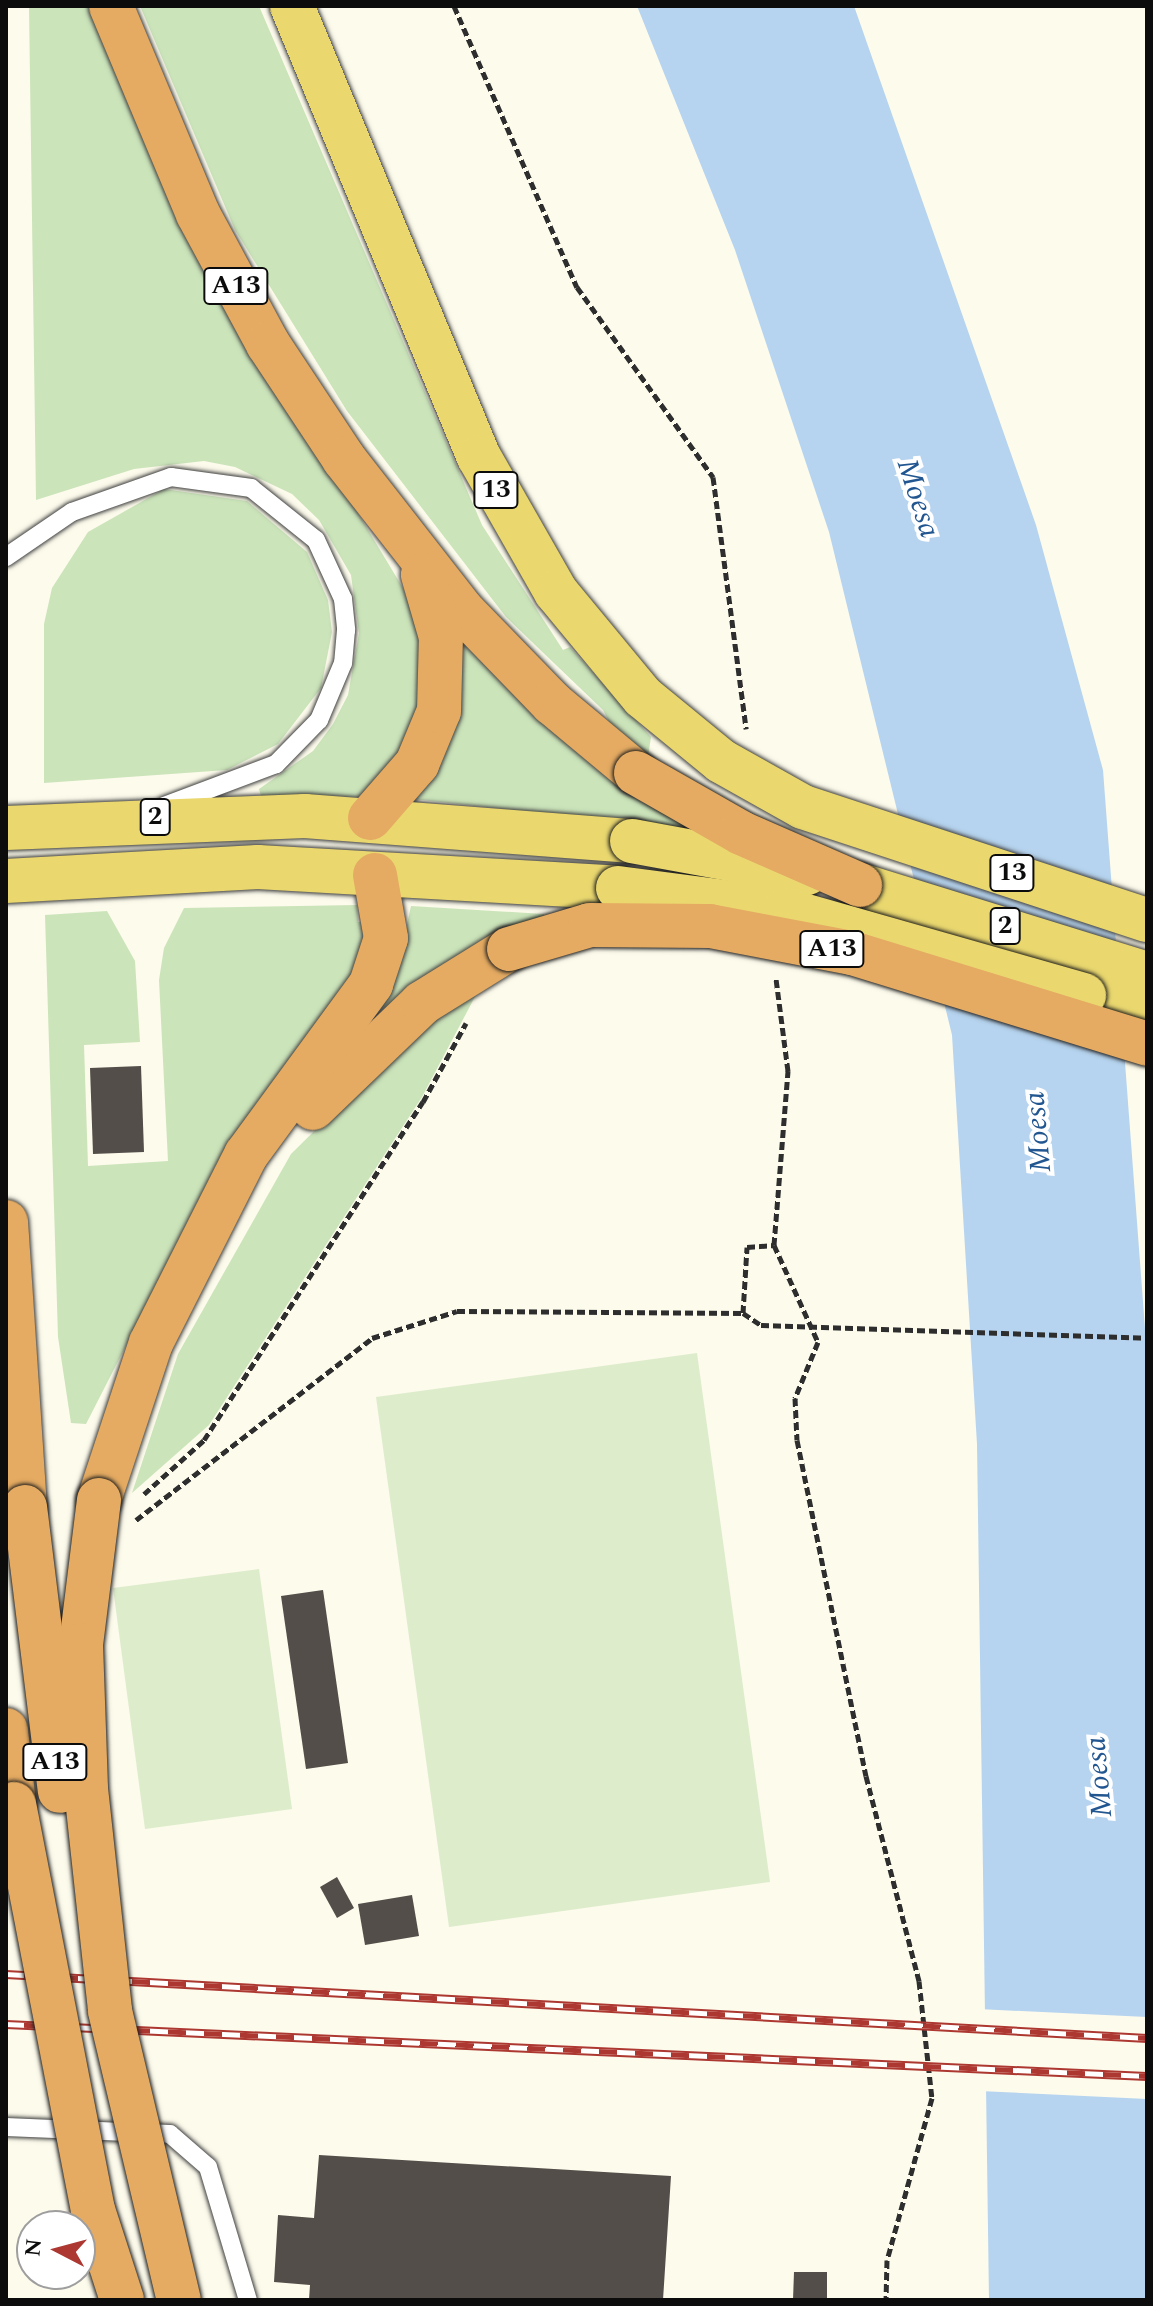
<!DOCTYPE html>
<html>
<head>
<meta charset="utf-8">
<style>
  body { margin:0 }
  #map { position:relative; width:1153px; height:2306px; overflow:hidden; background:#fdfbec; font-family:Spectral,serif }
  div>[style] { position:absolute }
  .green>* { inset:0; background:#cbe4ba }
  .pitch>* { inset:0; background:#ddeccb }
  .water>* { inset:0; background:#b6d4ef }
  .pier>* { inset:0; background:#fdfbec }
  .building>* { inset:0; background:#534e49 }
  .path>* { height:5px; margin-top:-2.5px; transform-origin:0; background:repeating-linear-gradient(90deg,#2e2e2e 0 8px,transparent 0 12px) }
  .roads { filter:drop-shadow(0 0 2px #3f3f3f) drop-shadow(0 0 2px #3f3f3f) }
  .service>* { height:18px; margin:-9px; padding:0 9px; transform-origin:9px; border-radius:9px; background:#fff }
  .primary>* { height:44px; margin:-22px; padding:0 22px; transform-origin:22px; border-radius:22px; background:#ead86f }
  .motorway>* { height:44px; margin:-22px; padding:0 22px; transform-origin:22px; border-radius:22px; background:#e5ab62 }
  .rail>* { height:9px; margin-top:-4.5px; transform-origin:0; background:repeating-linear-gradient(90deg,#fff 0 18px,#ad3832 0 36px); box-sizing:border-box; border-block:2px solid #ad3832 }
  .path-bridge>* { height:5px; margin-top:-2.5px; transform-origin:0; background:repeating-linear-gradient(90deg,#2e2e2e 0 8px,transparent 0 12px) }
  .bridges { filter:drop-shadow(0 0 2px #1d1d1d) drop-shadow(0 0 2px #1d1d1d) }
  .primary-bridge>* { height:44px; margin:-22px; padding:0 22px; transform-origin:22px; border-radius:22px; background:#ead86f }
  .motorway-bridge>* { height:44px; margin:-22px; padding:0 22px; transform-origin:22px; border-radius:22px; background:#e5ab62 }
  span { translate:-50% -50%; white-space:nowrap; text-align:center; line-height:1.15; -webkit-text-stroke:8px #fff; paint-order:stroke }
  .shield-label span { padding:2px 6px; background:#fff; border:2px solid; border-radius:6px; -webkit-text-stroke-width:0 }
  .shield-label { font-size:26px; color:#0c0c0c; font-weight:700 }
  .water-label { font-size:30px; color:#225690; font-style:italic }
  .frame { position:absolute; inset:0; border:8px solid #0c0c0c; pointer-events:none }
  .north { position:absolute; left:16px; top:2210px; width:80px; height:80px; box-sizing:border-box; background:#fff; border:2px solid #9e9e9e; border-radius:50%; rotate:276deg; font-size:22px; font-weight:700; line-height:32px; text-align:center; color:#0c0c0c }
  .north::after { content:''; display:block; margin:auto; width:28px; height:36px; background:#ad3832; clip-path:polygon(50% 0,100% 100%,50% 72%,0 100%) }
</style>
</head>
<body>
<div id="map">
  <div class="green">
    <i style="clip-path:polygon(29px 6px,92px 6px,179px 216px,412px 603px,422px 635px,422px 697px,403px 751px,364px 797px,261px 796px,259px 789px,313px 751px,333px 724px,348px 695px,359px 633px,351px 575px,319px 520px,292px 494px,235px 467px,204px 461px,134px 469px,36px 500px)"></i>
    <i style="clip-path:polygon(140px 6px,259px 6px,482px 525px,563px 650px,570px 647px,651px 737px,648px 757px,617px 737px,603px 710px,506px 617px,347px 411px,235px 230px)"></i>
    <i style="clip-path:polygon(164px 489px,247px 501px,307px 552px,328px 600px,332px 632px,321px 688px,278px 744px,227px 770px,44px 783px,44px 624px,52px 588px,88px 532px)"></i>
    <i style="clip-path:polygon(459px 633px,689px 821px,686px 829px,413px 799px)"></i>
    <i style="clip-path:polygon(357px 905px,358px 922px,371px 922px,369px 952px,195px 1211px,86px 1424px,71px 1423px,58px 1337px,45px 915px,107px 911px,135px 961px,140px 1042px,84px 1045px,88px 1166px,168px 1161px,159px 980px,164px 948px,184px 908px)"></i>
    <i style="clip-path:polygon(411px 906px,544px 914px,545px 919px,372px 1023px,367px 1018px,401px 952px)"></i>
    <i style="clip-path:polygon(478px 991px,422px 1097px,209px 1425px,132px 1493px,178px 1354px,291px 1154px,447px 1000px)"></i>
  </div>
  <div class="pitch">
    <i style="clip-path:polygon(697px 1353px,770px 1882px,449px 1927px,376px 1397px)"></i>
    <i style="clip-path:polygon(259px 1569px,292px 1809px,145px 1829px,113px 1588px)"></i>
  </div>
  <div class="water">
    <i style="clip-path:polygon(637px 6px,854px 6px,1036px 525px,1103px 770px,1147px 1355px,1147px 2300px,989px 2300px,977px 1444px,952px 1035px,829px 532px,735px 250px)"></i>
  </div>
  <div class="pier">
    <i style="clip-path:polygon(978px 2009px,1147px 2017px,1147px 2099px,979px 2091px)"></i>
  </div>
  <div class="building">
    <i style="clip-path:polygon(141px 1066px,144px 1152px,93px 1154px,90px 1068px)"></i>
    <i style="clip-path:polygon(323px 1590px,348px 1763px,306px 1769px,281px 1596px)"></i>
    <i style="clip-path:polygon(337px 1877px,354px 1908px,337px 1918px,320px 1887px)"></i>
    <i style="clip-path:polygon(412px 1895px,419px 1936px,365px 1945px,358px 1904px)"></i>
    <i style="clip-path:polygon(319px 2155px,671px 2176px,663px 2300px,309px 2300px,310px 2285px,274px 2282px,278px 2215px,314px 2218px)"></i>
    <i style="clip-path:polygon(794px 2272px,827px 2272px,827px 2300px,793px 2300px)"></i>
  </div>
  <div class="path">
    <i style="left:454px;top:6px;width:307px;rotate:66.4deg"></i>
    <i style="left:577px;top:287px;width:234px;rotate:54.4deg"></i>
    <i style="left:713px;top:477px;width:254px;rotate:82.5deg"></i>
    <i style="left:774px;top:1245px;width:175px;rotate:-85.4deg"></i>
    <i style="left:788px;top:1071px;width:93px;rotate:-97.4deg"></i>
    <i style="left:743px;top:1313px;width:66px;rotate:-86.5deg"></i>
    <i style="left:747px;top:1247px;width:27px;rotate:-4deg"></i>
    <i style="left:774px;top:1245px;width:107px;rotate:65.6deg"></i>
    <i style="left:818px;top:1342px;width:61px;rotate:112.3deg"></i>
    <i style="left:795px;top:1398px;width:42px;rotate:87.3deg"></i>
    <i style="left:797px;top:1440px;width:343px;rotate:78.4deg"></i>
    <i style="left:866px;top:1776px;width:212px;rotate:75.5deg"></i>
    <i style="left:919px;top:1981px;width:118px;rotate:83.7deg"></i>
    <i style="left:932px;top:2098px;width:168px;rotate:105.5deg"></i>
    <i style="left:887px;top:2260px;width:40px;rotate:91.4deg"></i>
    <i style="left:144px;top:1494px;width:81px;rotate:-42deg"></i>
    <i style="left:204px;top:1440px;width:403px;rotate:-57.1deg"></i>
    <i style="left:423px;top:1102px;width:90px;rotate:-61.4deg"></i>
    <i style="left:136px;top:1520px;width:298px;rotate:-37.6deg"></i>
    <i style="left:372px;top:1338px;width:89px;rotate:-17.6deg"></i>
    <i style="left:457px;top:1311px;width:286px;rotate:0.4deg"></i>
    <i style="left:743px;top:1313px;width:22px;rotate:34deg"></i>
  </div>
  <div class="roads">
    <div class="service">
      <i style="left:6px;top:557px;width:80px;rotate:-34.3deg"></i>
      <i style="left:72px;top:512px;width:105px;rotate:-19.5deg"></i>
      <i style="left:171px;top:477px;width:81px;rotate:7.8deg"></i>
      <i style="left:251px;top:488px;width:83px;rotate:38.7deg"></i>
      <i style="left:316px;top:540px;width:65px;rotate:65.4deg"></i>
      <i style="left:343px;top:599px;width:31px;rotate:84deg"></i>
      <i style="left:346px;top:630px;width:33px;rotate:95deg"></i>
      <i style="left:343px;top:663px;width:62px;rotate:112.8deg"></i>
      <i style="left:319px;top:720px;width:62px;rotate:134.3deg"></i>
      <i style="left:276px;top:764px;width:120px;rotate:159.4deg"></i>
      <i style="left:6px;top:2127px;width:164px;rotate:2.4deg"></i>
      <i style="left:170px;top:2134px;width:50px;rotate:41deg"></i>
      <i style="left:208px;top:2167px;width:139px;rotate:73.3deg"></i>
    </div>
    <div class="primary">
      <i style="left:292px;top:6px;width:488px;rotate:67.5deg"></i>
      <i style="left:479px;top:457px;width:155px;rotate:60.3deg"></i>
      <i style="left:556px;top:592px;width:136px;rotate:50.4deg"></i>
      <i style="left:643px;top:697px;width:101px;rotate:39.4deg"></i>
      <i style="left:721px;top:761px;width:94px;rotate:29.3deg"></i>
      <i style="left:803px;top:807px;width:362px;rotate:18.2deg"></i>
      <i style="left:6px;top:828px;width:299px;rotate:-2.3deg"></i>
      <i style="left:305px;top:816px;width:328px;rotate:4.4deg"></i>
      <i style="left:6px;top:881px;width:252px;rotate:-3.2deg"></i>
      <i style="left:258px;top:867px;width:361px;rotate:3.3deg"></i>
      <i style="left:860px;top:885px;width:300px;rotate:17.2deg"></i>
      <i style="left:1084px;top:995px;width:67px;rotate:19.2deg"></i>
    </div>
    <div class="motorway">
      <i style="left:111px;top:6px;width:225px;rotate:67.3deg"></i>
      <i style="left:198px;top:214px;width:148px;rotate:61.7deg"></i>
      <i style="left:268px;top:344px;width:138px;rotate:56.5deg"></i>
      <i style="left:344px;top:459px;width:190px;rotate:52deg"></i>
      <i style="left:461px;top:609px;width:131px;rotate:45.9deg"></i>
      <i style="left:552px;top:703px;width:109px;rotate:39.8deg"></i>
      <i style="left:370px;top:818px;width:72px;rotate:-49deg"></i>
      <i style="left:417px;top:764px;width:57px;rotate:-67.5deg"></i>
      <i style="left:439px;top:711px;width:74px;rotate:-88.5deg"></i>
      <i style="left:441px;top:637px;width:65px;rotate:-106.2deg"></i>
      <i style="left:313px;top:1108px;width:151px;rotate:-43.9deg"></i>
      <i style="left:422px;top:1003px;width:102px;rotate:-31.8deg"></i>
      <i style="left:6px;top:1222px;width:286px;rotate:86.2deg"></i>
      <i style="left:99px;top:1500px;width:165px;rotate:-71.7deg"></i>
      <i style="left:151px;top:1343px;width:211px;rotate:-63.2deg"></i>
      <i style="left:246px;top:1155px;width:212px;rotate:-53.8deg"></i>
      <i style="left:371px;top:984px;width:48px;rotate:-71.9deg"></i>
      <i style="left:386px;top:938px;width:64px;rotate:-99.9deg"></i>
      <i style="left:6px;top:1730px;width:74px;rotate:83.8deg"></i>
    </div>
  </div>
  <div class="rail">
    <i style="left:6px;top:1974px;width:1143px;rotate:3.21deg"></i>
    <i style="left:6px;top:2024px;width:1142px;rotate:2.61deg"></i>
  </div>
  <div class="path-bridge">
    <i style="left:761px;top:1325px;width:386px;rotate:1.9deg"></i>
  </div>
  <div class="bridges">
    <div class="primary-bridge">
      <i style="left:632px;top:841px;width:178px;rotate:10.4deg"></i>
      <i style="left:618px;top:888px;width:168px;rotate:7.5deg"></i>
      <i style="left:785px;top:910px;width:311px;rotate:15.9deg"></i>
    </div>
    <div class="motorway-bridge">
      <i style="left:636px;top:773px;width:121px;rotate:29.7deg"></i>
      <i style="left:741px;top:833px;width:130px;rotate:23.6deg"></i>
      <i style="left:509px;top:949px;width:84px;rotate:-16.5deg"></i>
      <i style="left:590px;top:925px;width:120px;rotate:0.5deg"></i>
      <i style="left:710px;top:926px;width:145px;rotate:10.8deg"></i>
      <i style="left:852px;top:953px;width:309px;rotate:17.1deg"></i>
      <i style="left:99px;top:1500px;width:146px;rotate:97.1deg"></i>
      <i style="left:81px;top:1645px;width:144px;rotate:88deg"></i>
      <i style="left:86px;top:1789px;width:223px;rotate:83.8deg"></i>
      <i style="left:110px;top:2011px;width:297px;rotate:76.6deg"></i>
      <i style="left:25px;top:1507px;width:286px;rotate:83deg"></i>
      <i style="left:14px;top:1804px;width:414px;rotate:79deg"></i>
      <i style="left:93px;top:2210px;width:95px;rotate:72.1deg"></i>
    </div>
  </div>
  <div class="shield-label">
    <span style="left:236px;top:286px">A13</span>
    <span style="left:496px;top:490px">13</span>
    <span style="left:155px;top:817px">2</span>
    <span style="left:1012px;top:873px">13</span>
    <span style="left:1005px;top:926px">2</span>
    <span style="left:832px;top:949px">A13</span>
    <span style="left:55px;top:1762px">A13</span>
  </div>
  <div class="water-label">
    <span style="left:918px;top:498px;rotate:72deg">Moesa</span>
    <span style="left:1038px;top:1132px;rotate:-95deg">Moesa</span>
    <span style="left:1099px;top:1777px;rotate:-95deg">Moesa</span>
  </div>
  <div class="frame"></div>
  <div class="north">N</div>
</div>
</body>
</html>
